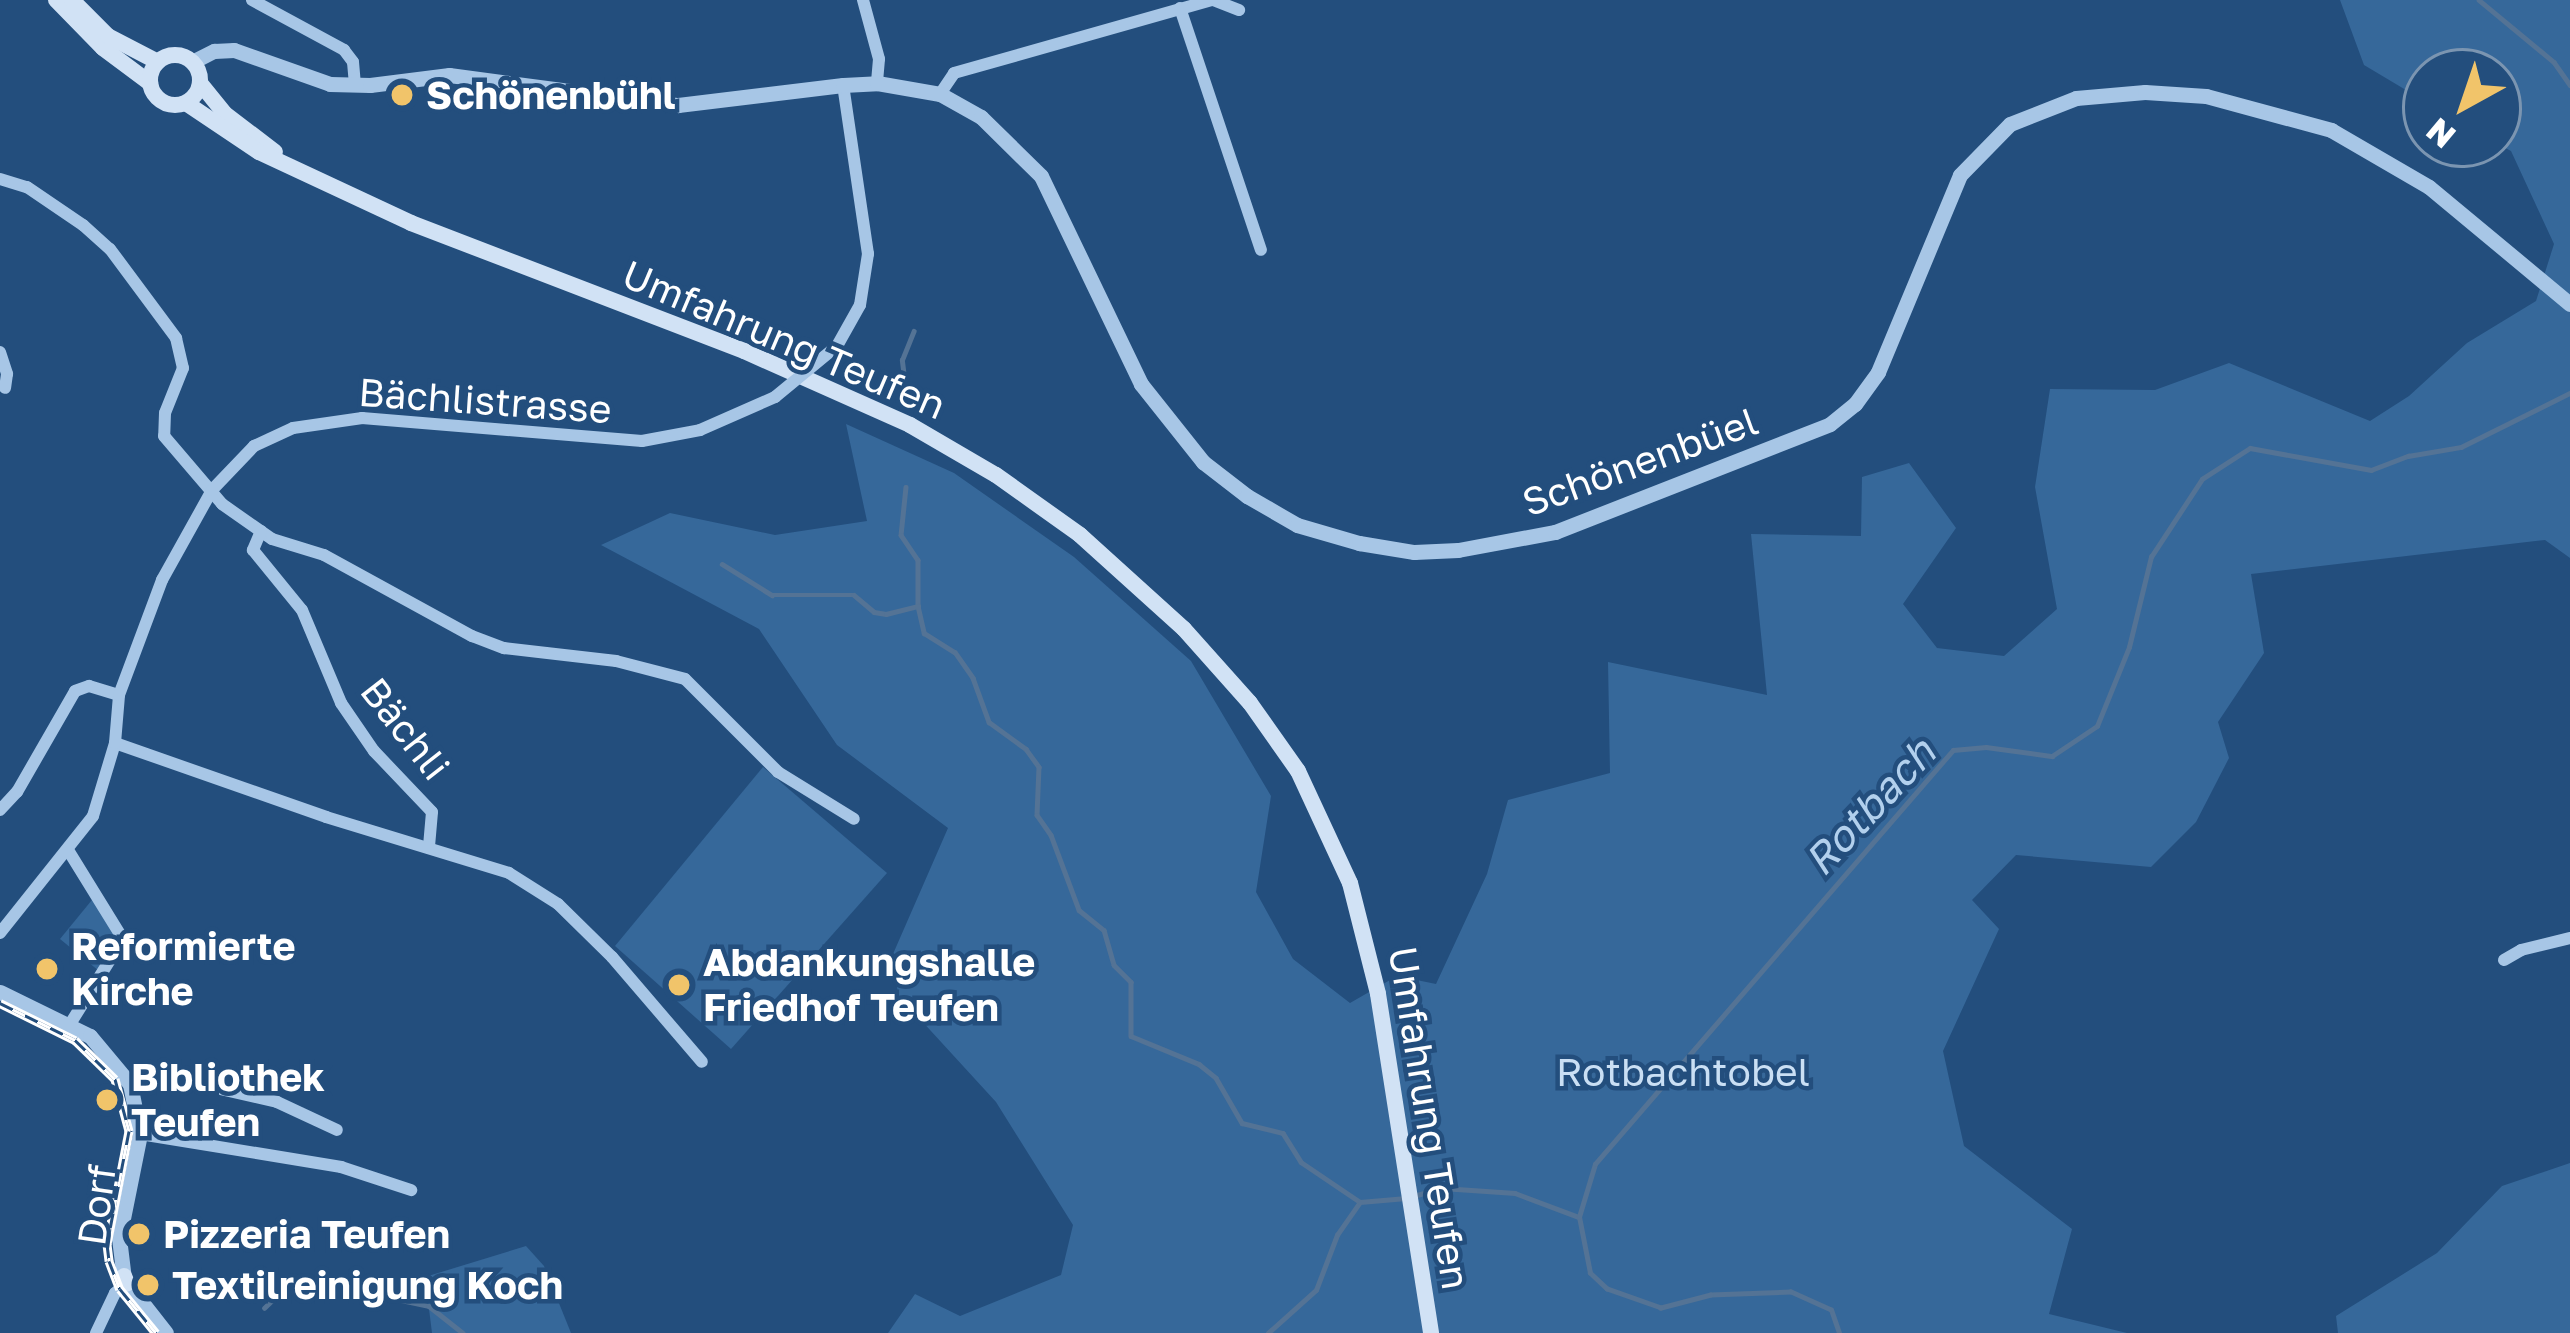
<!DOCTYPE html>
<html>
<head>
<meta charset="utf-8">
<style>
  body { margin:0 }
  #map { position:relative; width:2570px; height:1333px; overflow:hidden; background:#234e7d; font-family:"Golos Text",sans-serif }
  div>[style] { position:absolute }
  .green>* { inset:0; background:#36689a }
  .stream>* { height:4.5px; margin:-2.25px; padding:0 2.25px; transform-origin:2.25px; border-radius:2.25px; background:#547395 }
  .minor>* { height:12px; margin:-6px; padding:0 6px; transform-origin:6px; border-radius:6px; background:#a7c6e6 }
  .tertiary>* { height:15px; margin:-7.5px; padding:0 7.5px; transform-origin:7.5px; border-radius:7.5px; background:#a7c6e6 }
  .secondary>* { height:16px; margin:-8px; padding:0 8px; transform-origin:8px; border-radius:8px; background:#d1e2f5 }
  .secondary>.ring { margin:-8px; padding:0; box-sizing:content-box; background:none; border:16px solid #d1e2f5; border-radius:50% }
  .rail>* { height:9px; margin-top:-4.5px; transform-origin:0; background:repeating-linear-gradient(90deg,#234e7d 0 14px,#fff 0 28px); box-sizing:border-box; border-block:3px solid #fff }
  .minor-bridge>* { height:12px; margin:-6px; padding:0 6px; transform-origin:6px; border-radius:6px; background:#a7c6e6 }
  .dots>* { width:33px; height:33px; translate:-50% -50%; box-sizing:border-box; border:6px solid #234e7d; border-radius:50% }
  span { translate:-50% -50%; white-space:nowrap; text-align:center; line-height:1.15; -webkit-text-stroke:9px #234e7d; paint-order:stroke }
  .poi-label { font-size:39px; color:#fff; font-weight:700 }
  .left { translate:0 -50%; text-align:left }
  .street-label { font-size:39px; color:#fff }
  .park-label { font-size:39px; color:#cadff4 }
  .water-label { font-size:42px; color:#b2d0ed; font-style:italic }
  .north { position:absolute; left:2402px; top:48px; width:120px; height:120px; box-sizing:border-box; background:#234e7d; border:3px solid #7b95b1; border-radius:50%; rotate:220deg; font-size:33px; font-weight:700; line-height:48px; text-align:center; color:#fff }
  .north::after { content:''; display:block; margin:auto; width:42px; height:54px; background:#f1c46a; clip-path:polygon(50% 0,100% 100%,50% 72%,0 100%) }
</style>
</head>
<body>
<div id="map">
  <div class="green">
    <i style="clip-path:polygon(2340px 0,2570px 0,2570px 558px,2545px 540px,2251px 574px,2264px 653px,2218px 722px,2229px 758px,2196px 822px,2151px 867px,2016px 855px,1972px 900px,1999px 929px,1943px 1051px,1964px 1146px,2072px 1229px,2049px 1314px,2127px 1333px,888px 1333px,915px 1294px,960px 1316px,1061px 1275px,1073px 1225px,996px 1102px,898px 995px,893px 954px,948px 828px,837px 745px,759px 629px,601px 545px,670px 513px,775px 535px,867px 521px,846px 424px,954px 473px,1074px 557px,1191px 661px,1271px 796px,1256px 892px,1293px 959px,1350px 1003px,1397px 976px,1436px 984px,1487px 874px,1508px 800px,1610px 773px,1608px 662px,1767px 695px,1751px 534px,1861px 536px,1862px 477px,1909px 463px,1956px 528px,1903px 604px,1937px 648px,2004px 656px,2057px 609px,2035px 487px,2050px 389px,2155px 390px,2229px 363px,2370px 421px,2409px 396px,2467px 343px,2536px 301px,2554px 244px,2511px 151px,2498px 144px,2498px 72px,2426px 72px,2426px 102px,2364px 65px)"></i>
    <i style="clip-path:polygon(763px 767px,887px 873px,731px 1049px,615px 946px)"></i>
    <i style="clip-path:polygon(96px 895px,120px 939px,99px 971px,60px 939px)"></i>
    <i style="clip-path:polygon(2570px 1163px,2570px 1333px,2338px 1333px,2336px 1316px,2437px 1253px,2502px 1186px)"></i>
    <i style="clip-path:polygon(526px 1246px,544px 1266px,571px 1333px,432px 1333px,425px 1277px)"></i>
  </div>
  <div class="stream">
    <i style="left:2479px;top:0;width:97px;rotate:39.6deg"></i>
    <i style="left:2554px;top:62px;width:28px;rotate:55deg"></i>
    <i style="left:906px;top:394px;width:34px;rotate:-97deg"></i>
    <i style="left:902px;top:360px;width:31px;rotate:-68deg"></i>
    <i style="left:906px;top:487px;width:48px;rotate:95.9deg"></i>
    <i style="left:901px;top:535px;width:30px;rotate:56deg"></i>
    <i style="left:918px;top:560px;width:46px;rotate:90deg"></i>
    <i style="left:722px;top:564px;width:59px;rotate:31.8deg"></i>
    <i style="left:772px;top:595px;width:82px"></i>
    <i style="left:854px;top:595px;width:26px;rotate:40deg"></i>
    <i style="left:874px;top:612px;width:12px;rotate:9deg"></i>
    <i style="left:886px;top:614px;width:33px;rotate:-14deg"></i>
    <i style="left:918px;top:606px;width:28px;rotate:77deg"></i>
    <i style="left:924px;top:633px;width:36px;rotate:32deg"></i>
    <i style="left:955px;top:652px;width:32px;rotate:55deg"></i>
    <i style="left:973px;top:678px;width:47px;rotate:70deg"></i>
    <i style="left:989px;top:722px;width:46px;rotate:36.1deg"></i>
    <i style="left:1026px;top:749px;width:22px;rotate:54deg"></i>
    <i style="left:1039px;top:767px;width:48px;rotate:92.4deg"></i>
    <i style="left:1037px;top:815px;width:24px;rotate:55deg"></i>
    <i style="left:1051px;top:835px;width:80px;rotate:69.5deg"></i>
    <i style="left:1079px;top:910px;width:32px;rotate:39deg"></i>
    <i style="left:1104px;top:930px;width:36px;rotate:74deg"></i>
    <i style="left:1114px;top:965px;width:24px;rotate:45deg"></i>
    <i style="left:1131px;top:982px;width:54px;rotate:90deg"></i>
    <i style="left:1131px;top:1036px;width:74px;rotate:22.4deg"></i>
    <i style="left:1199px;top:1064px;width:22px;rotate:39deg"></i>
    <i style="left:1216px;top:1078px;width:52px;rotate:60deg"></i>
    <i style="left:1242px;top:1123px;width:42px;rotate:13.7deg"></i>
    <i style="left:1283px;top:1133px;width:34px;rotate:58deg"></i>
    <i style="left:1301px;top:1162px;width:71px;rotate:34.1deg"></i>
    <i style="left:1417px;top:1195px;width:26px;rotate:-16deg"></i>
    <i style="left:1442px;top:1188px;width:73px;rotate:3.9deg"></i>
    <i style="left:1515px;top:1193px;width:68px;rotate:20.6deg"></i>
    <i style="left:264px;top:1308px;width:29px;rotate:-44deg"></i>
    <i style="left:285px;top:1288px;width:67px;rotate:-6.8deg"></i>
    <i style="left:352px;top:1280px;width:39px;rotate:26deg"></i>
    <i style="left:387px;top:1297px;width:43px;rotate:12.1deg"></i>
    <i style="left:429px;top:1306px;width:43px;rotate:38.5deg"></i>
    <i style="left:1268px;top:1333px;width:64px;rotate:-41.9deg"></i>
    <i style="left:1316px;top:1290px;width:59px;rotate:-69.1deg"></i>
    <i style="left:1337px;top:1235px;width:40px;rotate:-55.1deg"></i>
    <i style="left:1360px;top:1202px;width:46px;rotate:-5deg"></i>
    <i style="left:1839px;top:1333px;width:24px;rotate:-109deg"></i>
    <i style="left:1831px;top:1310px;width:44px;rotate:-155.8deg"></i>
    <i style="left:1791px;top:1292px;width:80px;rotate:177.9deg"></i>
    <i style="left:1711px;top:1295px;width:52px;rotate:165.4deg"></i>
    <i style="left:1661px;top:1308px;width:57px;rotate:-160.6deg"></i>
    <i style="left:1607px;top:1289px;width:23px;rotate:-137deg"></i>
    <i style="left:1590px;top:1273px;width:57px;rotate:-101.1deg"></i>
    <i style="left:1579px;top:1217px;width:55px;rotate:-73.2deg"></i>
    <i style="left:1595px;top:1164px;width:547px;rotate:-49.15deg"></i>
    <i style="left:1953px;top:750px;width:33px;rotate:-5deg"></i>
    <i style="left:1986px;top:747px;width:67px;rotate:7.8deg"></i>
    <i style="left:2052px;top:756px;width:54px;rotate:-33.7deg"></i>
    <i style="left:2097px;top:726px;width:85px;rotate:-67.9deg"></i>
    <i style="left:2129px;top:647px;width:93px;rotate:-76.3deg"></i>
    <i style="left:2151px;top:557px;width:93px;rotate:-56.8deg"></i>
    <i style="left:2202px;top:479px;width:57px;rotate:-32.9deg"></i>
    <i style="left:2250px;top:448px;width:123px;rotate:10.3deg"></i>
    <i style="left:2371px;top:470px;width:40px;rotate:-21deg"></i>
    <i style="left:2408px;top:456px;width:54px;rotate:-9.6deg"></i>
    <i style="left:2461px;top:447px;width:122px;rotate:-26.4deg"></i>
  </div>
  <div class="minor">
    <i style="left:252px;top:0;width:105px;rotate:28.5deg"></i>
    <i style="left:344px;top:50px;width:15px;rotate:53deg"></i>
    <i style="left:353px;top:62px;width:24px;rotate:85deg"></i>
    <i style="left:863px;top:0;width:61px;rotate:74.8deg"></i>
    <i style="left:879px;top:59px;width:24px;rotate:95deg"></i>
    <i style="left:1213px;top:0;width:28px;rotate:21deg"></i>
    <i style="left:1180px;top:8px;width:255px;rotate:71.5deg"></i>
    <i style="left:940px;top:94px;width:25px;rotate:-56deg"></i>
    <i style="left:954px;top:73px;width:268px;rotate:-15.8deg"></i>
    <i style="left:0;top:179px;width:28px;rotate:17deg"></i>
    <i style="left:27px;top:187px;width:68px;rotate:34.2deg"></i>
    <i style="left:83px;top:225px;width:36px;rotate:42deg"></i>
    <i style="left:110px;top:249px;width:111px;rotate:53.4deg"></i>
    <i style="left:176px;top:338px;width:31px;rotate:77deg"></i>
    <i style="left:183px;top:368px;width:48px;rotate:111.8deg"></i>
    <i style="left:165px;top:413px;width:23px;rotate:92deg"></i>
    <i style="left:164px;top:436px;width:89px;rotate:49.5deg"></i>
    <i style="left:222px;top:504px;width:61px;rotate:35deg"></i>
    <i style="left:272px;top:539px;width:54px;rotate:17.1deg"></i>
    <i style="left:324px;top:555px;width:169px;rotate:28.7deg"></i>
    <i style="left:472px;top:636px;width:34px;rotate:21deg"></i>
    <i style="left:504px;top:648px;width:113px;rotate:6.6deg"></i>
    <i style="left:616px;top:661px;width:71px;rotate:14.6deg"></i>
    <i style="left:685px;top:679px;width:132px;rotate:45deg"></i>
    <i style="left:778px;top:772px;width:89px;rotate:31.7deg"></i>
    <i style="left:837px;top:346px;width:47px;rotate:-60.7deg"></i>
    <i style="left:860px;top:305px;width:52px;rotate:-81.1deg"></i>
    <i style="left:868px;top:254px;width:171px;rotate:-98.4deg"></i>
    <i style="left:0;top:352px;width:23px;rotate:72deg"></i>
    <i style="left:7px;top:374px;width:14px;rotate:98deg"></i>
    <i style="left:261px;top:531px;width:21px;rotate:113deg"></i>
    <i style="left:253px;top:550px;width:77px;rotate:50.8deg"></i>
    <i style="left:302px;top:610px;width:101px;rotate:67.2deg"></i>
    <i style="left:341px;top:703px;width:58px;rotate:55.5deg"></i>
    <i style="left:374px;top:751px;width:84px;rotate:46.4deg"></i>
    <i style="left:432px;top:812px;width:36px;rotate:95deg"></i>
    <i style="left:115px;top:743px;width:224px;rotate:19.3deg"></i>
    <i style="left:326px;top:817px;width:191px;rotate:17deg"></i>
    <i style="left:509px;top:873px;width:58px;rotate:32.3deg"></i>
    <i style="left:558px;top:904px;width:76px;rotate:44.5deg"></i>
    <i style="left:612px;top:957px;width:138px;rotate:49.4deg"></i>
    <i style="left:0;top:810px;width:25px;rotate:-47deg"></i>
    <i style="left:17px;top:792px;width:116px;rotate:-60.1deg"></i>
    <i style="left:75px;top:691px;width:15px;rotate:-20deg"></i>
    <i style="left:89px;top:686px;width:31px;rotate:17deg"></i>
    <i style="left:68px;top:850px;width:105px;rotate:58.3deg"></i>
    <i style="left:123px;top:939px;width:100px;rotate:121.9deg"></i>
    <i style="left:0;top:933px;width:149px;rotate:-51.5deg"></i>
    <i style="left:93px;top:816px;width:76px;rotate:-73.2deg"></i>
    <i style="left:115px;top:743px;width:48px;rotate:-85.2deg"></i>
    <i style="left:119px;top:695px;width:123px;rotate:-69.5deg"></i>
    <i style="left:162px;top:580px;width:103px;rotate:-60.9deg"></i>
    <i style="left:212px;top:490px;width:61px;rotate:-46.3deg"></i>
    <i style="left:254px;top:446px;width:43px;rotate:-24.8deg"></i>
    <i style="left:293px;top:428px;width:70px;rotate:-8.2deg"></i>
    <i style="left:362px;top:418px;width:281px;rotate:4.7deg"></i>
    <i style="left:642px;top:441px;width:59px;rotate:-10.7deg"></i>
    <i style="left:700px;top:430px;width:82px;rotate:-23.7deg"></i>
    <i style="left:2504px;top:960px;width:20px;rotate:-30deg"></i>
    <i style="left:2521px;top:950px;width:50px;rotate:-13.8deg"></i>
    <i style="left:130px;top:1084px;width:34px;rotate:-14deg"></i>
    <i style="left:163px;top:1076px;width:117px;rotate:12.8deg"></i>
    <i style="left:277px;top:1102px;width:66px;rotate:25deg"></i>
    <i style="left:140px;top:1134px;width:204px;rotate:9.3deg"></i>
    <i style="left:341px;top:1167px;width:74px;rotate:18.2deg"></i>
    <i style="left:96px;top:1333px;width:44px;rotate:-64.6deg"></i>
    <i style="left:115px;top:1293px;width:16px;rotate:-40deg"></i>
  </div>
  <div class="tertiary">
    <i style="left:192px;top:62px;width:25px;rotate:-27deg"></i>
    <i style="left:214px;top:51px;width:20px;rotate:-3deg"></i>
    <i style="left:234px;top:50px;width:102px;rotate:19.5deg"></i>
    <i style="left:330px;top:84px;width:40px;rotate:1.4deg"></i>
    <i style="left:370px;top:85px;width:80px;rotate:-7.2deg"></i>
    <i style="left:449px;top:75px;width:231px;rotate:7.5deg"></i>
    <i style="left:678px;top:105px;width:166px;rotate:-6.9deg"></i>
    <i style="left:843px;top:85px;width:34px;rotate:-3deg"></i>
    <i style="left:877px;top:83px;width:64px;rotate:9.9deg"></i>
    <i style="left:940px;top:94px;width:47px;rotate:29.3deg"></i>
    <i style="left:981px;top:117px;width:84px;rotate:44.5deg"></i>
    <i style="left:1041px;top:176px;width:231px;rotate:64.3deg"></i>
    <i style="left:1141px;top:384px;width:100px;rotate:51.5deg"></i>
    <i style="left:1203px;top:462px;width:56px;rotate:37.7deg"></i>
    <i style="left:1247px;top:496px;width:58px;rotate:30.1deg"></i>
    <i style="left:1297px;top:525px;width:65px;rotate:16.2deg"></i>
    <i style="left:1359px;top:543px;width:56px;rotate:9.3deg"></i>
    <i style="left:1414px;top:552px;width:44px;rotate:-2.6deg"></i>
    <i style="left:1458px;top:550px;width:99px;rotate:-10.5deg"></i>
    <i style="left:1555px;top:532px;width:295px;rotate:-21.4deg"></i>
    <i style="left:1830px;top:424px;width:32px;rotate:-39deg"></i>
    <i style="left:1855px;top:404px;width:39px;rotate:-54deg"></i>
    <i style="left:1878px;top:372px;width:213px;rotate:-67.4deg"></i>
    <i style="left:1960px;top:175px;width:71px;rotate:-45.6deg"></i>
    <i style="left:2010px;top:124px;width:71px;rotate:-21.5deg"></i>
    <i style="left:2076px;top:98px;width:69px;rotate:-5deg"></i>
    <i style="left:2145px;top:92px;width:61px;rotate:3.8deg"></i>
    <i style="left:2206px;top:96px;width:130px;rotate:15.2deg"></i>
    <i style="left:2331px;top:130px;width:113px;rotate:30.2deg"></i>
    <i style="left:2429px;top:187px;width:183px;rotate:39.7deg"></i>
    <i style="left:0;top:992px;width:100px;rotate:26.1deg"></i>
    <i style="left:90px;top:1036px;width:62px;rotate:50.2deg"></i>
    <i style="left:130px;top:1084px;width:51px;rotate:78.7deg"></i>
    <i style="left:140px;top:1134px;width:106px;rotate:101.4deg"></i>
    <i style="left:119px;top:1238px;width:38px;rotate:83deg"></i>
    <i style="left:127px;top:1283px;width:63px;rotate:52deg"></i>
  </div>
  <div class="secondary">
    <i style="left:56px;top:0;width:67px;rotate:45.6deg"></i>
    <i style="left:103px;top:48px;width:59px;rotate:36.7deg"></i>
    <i style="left:72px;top:0;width:51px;rotate:45deg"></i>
    <i style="left:108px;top:36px;width:56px;rotate:27.5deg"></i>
    <i class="ring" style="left:150px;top:55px;width:34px;height:34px"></i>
    <i style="left:200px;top:83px;width:38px;rotate:51deg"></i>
    <i style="left:224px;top:113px;width:64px;rotate:37.4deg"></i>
    <i style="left:186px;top:103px;width:88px;rotate:33.9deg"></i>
    <i style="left:259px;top:152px;width:168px;rotate:25deg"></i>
    <i style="left:411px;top:223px;width:357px;rotate:21deg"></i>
    <i style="left:744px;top:351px;width:182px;rotate:24deg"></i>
    <i style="left:910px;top:425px;width:99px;rotate:30.2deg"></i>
    <i style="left:996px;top:475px;width:103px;rotate:35.5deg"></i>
    <i style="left:1080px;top:535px;width:140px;rotate:42.1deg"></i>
    <i style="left:1184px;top:629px;width:99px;rotate:48.3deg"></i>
    <i style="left:1250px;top:703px;width:83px;rotate:54.8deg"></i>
    <i style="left:1298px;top:771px;width:123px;rotate:65.1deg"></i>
    <i style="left:1350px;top:883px;width:114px;rotate:75.8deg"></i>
    <i style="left:1378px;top:994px;width:343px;rotate:81.1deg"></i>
    <i style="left:124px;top:1276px;width:8px;rotate:67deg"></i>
  </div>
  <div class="rail">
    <i style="left:0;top:1003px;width:84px;rotate:26.3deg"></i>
    <i style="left:75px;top:1040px;width:56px;rotate:44.3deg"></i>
    <i style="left:115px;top:1079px;width:54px;rotate:74.9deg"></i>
    <i style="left:129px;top:1131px;width:115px;rotate:101deg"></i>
    <i style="left:107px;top:1244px;width:17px;rotate:83deg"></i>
    <i style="left:109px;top:1261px;width:30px;rotate:69deg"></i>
    <i style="left:120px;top:1289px;width:57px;rotate:50.7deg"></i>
  </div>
  <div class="minor-bridge">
    <i style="left:775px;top:397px;width:80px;rotate:-39.4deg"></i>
  </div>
  <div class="dots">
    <i style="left:402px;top:95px;background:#f1c46a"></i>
    <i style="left:47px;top:969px;background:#f1c46a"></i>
    <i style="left:679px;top:985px;background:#f1c46a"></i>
    <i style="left:107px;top:1100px;background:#f1c46a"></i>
    <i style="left:139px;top:1234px;background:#f1c46a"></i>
    <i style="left:148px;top:1285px;background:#f1c46a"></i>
  </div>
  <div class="poi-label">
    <span class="left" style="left:426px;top:95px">Schönenbühl</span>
    <span class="left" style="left:71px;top:969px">Reformierte<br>Kirche</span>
    <span class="left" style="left:703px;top:985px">Abdankungshalle<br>Friedhof Teufen</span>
    <span class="left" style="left:131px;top:1100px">Bibliothek<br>Teufen</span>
    <span class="left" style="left:163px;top:1234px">Pizzeria Teufen</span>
    <span class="left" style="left:172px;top:1285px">Textilreinigung Koch</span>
  </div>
  <div class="street-label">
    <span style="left:784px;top:340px;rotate:23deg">Umfahrung Teufen</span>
    <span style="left:485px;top:401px;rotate:4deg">Bächlistrasse</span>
    <span style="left:1640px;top:462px;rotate:-20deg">Schönenbüel</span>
    <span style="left:405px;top:729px;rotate:52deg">Bächli</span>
    <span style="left:1429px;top:1118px;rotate:81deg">Umfahrung Teufen</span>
    <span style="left:97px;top:1205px;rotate:-82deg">Dorf</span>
  </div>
  <div class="park-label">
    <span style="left:1683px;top:1072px">Rotbachtobel</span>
  </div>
  <div class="water-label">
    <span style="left:1869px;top:806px;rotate:-47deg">Rotbach</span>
  </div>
  <div class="north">N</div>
</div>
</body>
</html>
